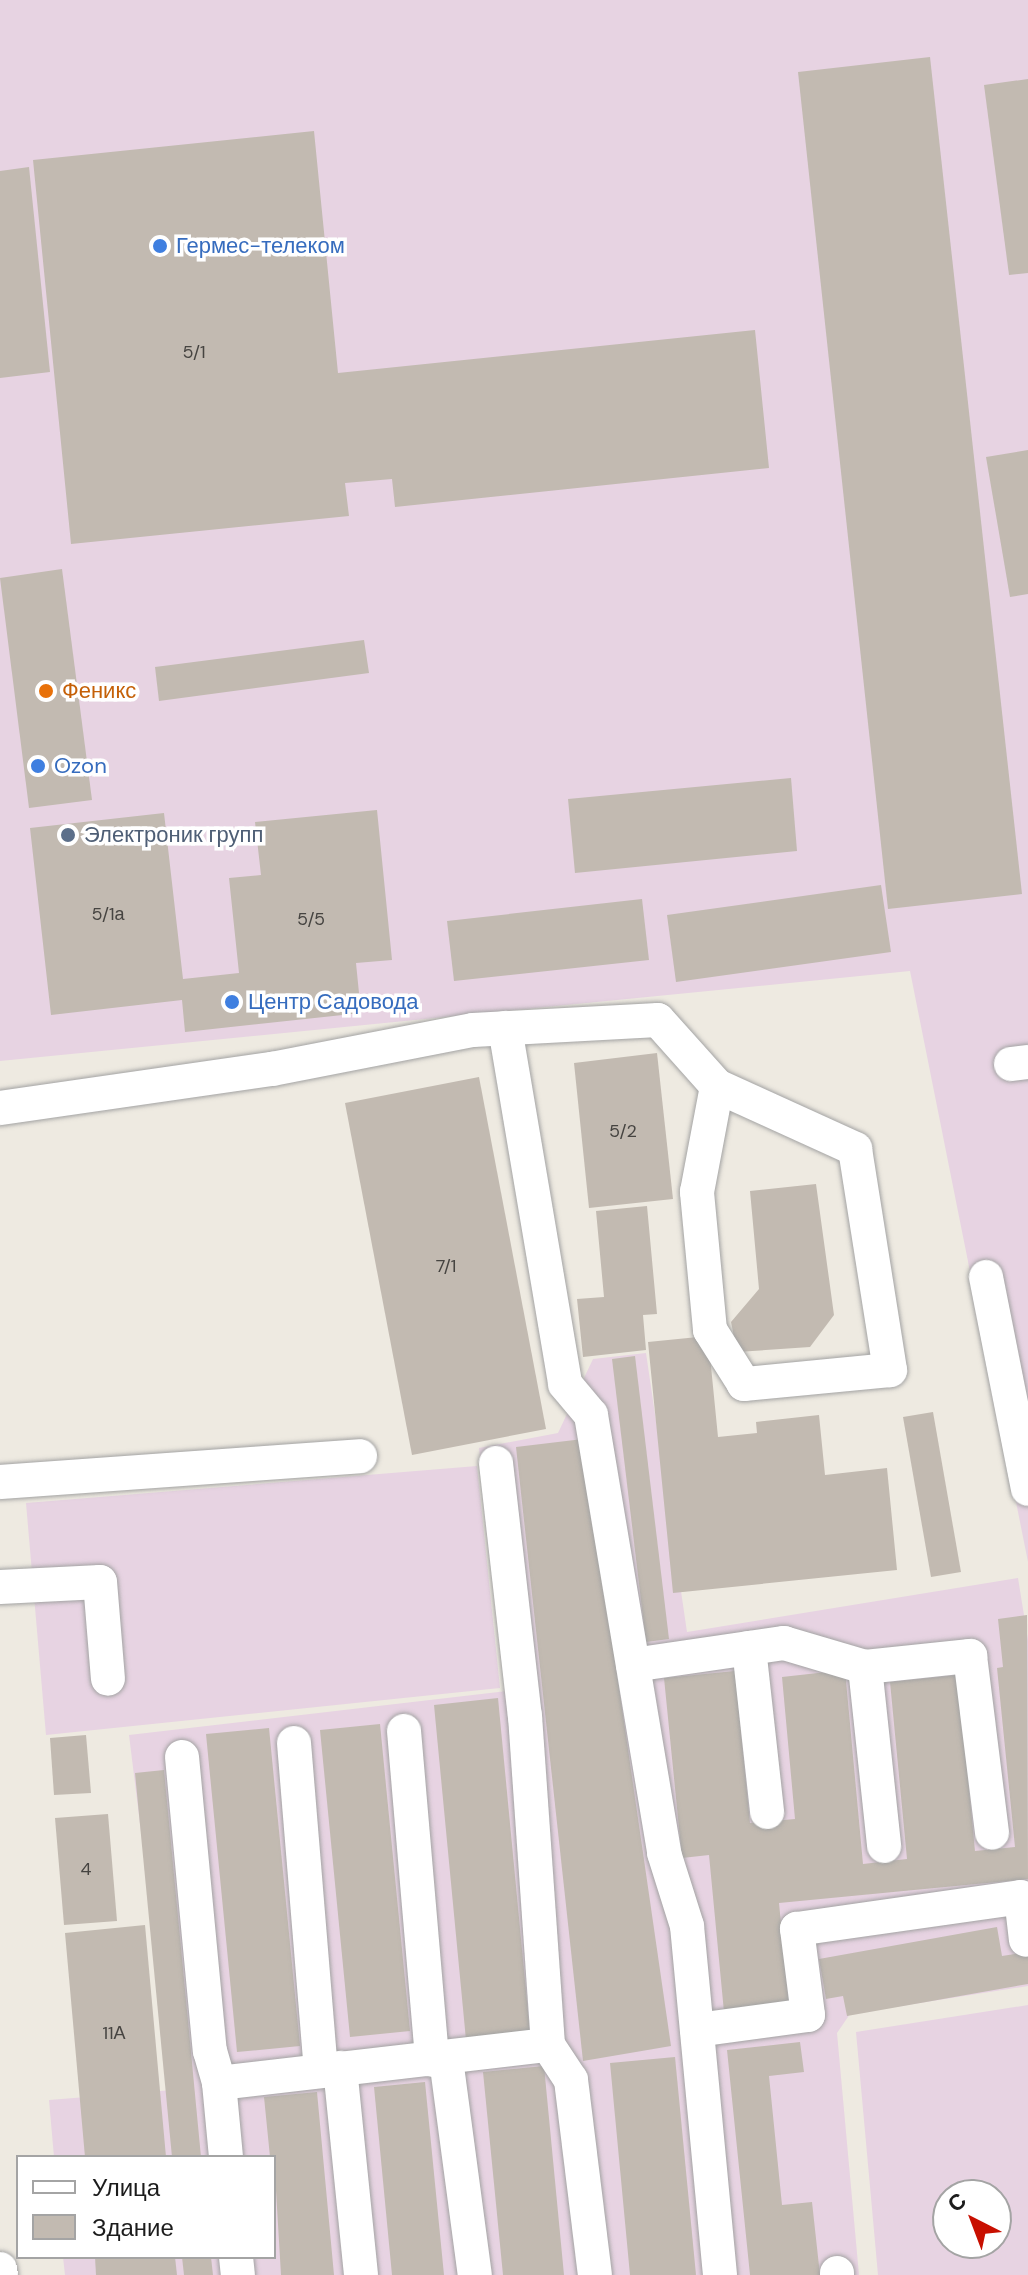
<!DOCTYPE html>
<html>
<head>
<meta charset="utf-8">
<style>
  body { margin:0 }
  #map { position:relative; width:1028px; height:2275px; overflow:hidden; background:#eeeae1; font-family:"DM Sans",sans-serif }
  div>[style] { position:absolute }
  .industrial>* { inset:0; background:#e7d3e2 }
  .building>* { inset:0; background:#c2bab1 }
  .roads { filter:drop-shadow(0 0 2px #a3a3a3) drop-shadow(0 0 2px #a3a3a3) }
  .minor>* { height:34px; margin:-17px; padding:0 17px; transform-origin:17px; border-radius:17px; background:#fff }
  .dots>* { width:22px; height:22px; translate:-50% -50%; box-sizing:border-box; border:4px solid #fff; border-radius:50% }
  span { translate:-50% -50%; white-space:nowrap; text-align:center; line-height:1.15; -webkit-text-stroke:7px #fff; paint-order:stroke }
  .number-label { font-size:18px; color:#464441 }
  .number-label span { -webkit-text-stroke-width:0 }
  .shop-label { font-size:22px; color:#366cbe }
  .left { translate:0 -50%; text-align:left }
  .food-label { font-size:22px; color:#c56008 }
  .service-label { font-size:22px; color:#4e5e75 }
  .legend { position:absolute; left:16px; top:2155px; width:260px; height:104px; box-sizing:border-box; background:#fff; border:2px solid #a4a4a4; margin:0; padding:10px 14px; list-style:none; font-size:24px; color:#1c1c1c }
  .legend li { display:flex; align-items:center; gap:16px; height:40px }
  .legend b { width:40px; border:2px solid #a4a4a4 }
  .north { position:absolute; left:932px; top:2179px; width:80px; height:80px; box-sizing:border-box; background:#fff; border:2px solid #a4a4a4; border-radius:50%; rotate:318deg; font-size:22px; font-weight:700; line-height:32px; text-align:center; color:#1c1c1c }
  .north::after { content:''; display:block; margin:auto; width:28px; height:36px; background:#c80f00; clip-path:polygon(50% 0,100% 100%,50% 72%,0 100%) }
</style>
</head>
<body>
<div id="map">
  <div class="industrial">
    <i style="clip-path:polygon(0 0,1028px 0,1028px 1562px,910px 971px,0 1061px)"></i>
    <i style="clip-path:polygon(646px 1353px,687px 1632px,1018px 1578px,1028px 1640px,1028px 1986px,850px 2014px,837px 2033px,859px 2275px,65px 2275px,63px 2257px,274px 2257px,274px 2157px,54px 2157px,49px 2100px,173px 2090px,129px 1735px,507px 1691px,479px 1448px,558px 1433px,593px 1359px)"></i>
    <i style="clip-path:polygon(477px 1466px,500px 1688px,46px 1735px,26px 1503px)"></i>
    <i style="clip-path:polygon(evenodd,1028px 2005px,1028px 2275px,878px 2275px,856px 2032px,1028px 2005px,996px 2195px,996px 2243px,948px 2243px,948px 2195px,996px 2195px)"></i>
  </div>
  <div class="building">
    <i style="clip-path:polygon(930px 57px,1022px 894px,888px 909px,798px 72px)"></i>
    <i style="clip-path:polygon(1028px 79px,1028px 273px,1009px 275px,984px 85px)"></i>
    <i style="clip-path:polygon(314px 131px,338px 373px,755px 330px,769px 468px,395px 507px,392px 479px,345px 483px,349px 516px,71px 544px,33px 160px)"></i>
    <i style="clip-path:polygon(29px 167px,50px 372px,0 378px,0 171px)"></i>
    <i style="clip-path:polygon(1028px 450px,1028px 594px,1010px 597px,986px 457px)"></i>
    <i style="clip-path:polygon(62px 569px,92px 800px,29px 808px,0 578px)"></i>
    <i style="clip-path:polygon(364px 640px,369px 673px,159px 701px,155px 667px)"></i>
    <i style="clip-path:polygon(791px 778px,797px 851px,575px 873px,568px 799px)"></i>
    <i style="clip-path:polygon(377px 810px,392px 960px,356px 963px,361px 1013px,185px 1032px,182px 1000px,51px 1015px,30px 828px,164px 813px,183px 979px,239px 973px,229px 878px,261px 875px,255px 822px)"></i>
    <i style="clip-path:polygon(881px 885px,891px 952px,676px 982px,667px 915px)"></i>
    <i style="clip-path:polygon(642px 899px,649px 960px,454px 981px,447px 921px)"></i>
    <i style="clip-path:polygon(657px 1053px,673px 1199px,589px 1208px,574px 1063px)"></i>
    <i style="clip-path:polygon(479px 1077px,546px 1429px,412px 1455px,345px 1103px)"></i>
    <i style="clip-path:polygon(816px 1184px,834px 1315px,810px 1347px,737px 1352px,731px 1322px,759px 1289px,750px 1191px)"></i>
    <i style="clip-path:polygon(647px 1206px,657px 1314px,643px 1315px,646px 1350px,583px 1357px,577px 1299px,604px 1297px,596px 1211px)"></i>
    <i style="clip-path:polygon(708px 1336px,718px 1437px,757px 1433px,756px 1422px,819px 1415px,825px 1475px,887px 1468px,897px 1570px,673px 1593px,648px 1342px)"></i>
    <i style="clip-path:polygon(635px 1356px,669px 1639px,646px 1642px,612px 1359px)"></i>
    <i style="clip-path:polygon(933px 1412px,961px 1572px,931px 1577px,903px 1417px)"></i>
    <i style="clip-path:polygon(583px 1439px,671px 2046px,583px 2061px,516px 1447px)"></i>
    <i style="clip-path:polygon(1027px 1615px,1028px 1879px,779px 1903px,789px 2006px,724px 2012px,709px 1855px,682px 1858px,664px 1678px,735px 1671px,750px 1823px,795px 1819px,782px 1677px,845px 1670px,863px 1864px,907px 1859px,890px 1682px,958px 1675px,975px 1851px,1015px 1847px,997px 1668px,1003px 1667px,998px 1619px)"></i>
    <i style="clip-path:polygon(498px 1698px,530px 2033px,466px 2040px,434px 1705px)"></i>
    <i style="clip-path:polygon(380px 1724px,410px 2031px,350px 2037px,320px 1730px)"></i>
    <i style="clip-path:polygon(269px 1728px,300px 2046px,237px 2052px,206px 1734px)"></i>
    <i style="clip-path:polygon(86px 1735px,91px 1793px,54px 1795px,50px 1738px)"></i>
    <i style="clip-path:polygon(164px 1770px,201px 2157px,172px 2157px,135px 1773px)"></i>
    <i style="clip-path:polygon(108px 1814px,117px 1921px,64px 1925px,55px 1818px)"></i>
    <i style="clip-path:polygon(145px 1925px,166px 2157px,85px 2157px,65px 1933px)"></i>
    <i style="clip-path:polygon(997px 1927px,1002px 1956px,1028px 1952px,1028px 1984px,847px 2016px,843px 1996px,826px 1999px,819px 1959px)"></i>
    <i style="clip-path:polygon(800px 2042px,804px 2072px,769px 2076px,782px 2205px,812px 2202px,820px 2275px,750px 2275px,727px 2050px)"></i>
    <i style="clip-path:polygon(675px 2057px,696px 2275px,630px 2275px,610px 2063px)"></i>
    <i style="clip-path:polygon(544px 2066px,564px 2275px,503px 2275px,483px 2072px)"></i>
    <i style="clip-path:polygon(425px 2082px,444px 2275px,392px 2275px,374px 2087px)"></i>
    <i style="clip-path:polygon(317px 2092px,334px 2275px,281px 2275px,274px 2157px,270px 2157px,264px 2097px)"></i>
    <i style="clip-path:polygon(95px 2257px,175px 2257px,177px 2275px,96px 2275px)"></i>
    <i style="clip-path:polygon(182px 2257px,211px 2257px,213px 2275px,184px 2275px)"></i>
  </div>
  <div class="roads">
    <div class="minor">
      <i style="left:505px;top:1028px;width:361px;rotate:80.4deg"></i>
      <i style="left:565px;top:1384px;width:40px;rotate:50deg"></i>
      <i style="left:591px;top:1415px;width:444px;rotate:80.5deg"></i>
      <i style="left:664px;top:1853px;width:77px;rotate:72.5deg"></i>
      <i style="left:687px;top:1926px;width:351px;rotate:84.6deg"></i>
      <i style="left:1011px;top:1064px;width:17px;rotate:-7deg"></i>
      <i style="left:0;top:1108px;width:275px;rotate:-8.2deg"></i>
      <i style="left:272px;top:1069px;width:205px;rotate:-11deg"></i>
      <i style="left:473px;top:1030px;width:185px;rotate:-3.1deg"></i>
      <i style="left:658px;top:1020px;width:89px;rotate:48.2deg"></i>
      <i style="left:717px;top:1086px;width:152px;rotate:24.5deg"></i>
      <i style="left:855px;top:1149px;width:224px;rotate:81deg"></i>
      <i style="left:890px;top:1370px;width:147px;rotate:174.5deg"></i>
      <i style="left:744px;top:1384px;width:64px;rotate:-122.2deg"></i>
      <i style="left:710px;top:1330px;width:139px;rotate:-95.4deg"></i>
      <i style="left:697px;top:1192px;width:108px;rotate:-79.3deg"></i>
      <i style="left:986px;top:1277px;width:216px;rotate:78.8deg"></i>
      <i style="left:496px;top:1463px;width:255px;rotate:83.5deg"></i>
      <i style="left:525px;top:1716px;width:330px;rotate:86deg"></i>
      <i style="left:0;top:1482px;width:361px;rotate:-4.1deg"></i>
      <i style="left:0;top:1587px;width:100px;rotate:-2.9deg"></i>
      <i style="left:100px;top:1582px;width:97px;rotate:85.3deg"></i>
      <i style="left:749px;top:1648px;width:165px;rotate:83.7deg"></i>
      <i style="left:633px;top:1665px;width:153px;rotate:-8.3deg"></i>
      <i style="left:784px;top:1643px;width:84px;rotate:16.5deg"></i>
      <i style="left:865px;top:1667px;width:106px;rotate:-6deg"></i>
      <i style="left:970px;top:1656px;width:178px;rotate:82.9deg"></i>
      <i style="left:865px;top:1667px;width:180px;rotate:83.9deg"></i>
      <i style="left:404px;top:1731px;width:330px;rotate:85.1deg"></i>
      <i style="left:294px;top:1743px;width:328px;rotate:85.3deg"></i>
      <i style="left:182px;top:1757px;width:295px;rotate:84.6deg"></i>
      <i style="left:210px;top:2051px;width:33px;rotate:74deg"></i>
      <i style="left:697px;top:2030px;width:112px;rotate:-7.7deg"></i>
      <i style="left:808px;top:2015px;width:87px;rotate:-97.3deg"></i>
      <i style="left:797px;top:1929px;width:226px;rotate:-8.1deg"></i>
      <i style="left:1021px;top:1897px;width:43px;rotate:83.4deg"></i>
      <i style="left:446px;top:2059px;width:218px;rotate:82.4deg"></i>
      <i style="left:340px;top:2068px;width:208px;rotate:84.2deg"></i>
      <i style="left:226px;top:2157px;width:74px;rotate:-95.4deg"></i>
      <i style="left:219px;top:2083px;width:331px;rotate:-6.6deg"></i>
      <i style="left:548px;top:2045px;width:42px;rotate:56.7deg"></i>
      <i style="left:571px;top:2080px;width:196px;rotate:83deg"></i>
      <i style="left:236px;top:2257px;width:18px;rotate:84deg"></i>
      <i style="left:0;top:2269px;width:6px;rotate:81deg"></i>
      <i style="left:837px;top:2273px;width:2px;rotate:90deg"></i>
    </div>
  </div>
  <div class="dots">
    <i style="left:160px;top:246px;background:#3f7fe0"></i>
    <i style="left:46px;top:691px;background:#e8710a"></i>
    <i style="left:38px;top:766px;background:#3f7fe0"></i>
    <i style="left:68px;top:835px;background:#5c6f8a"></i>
    <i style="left:232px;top:1002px;background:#3f7fe0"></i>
  </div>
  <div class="number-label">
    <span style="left:194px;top:352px">5/1</span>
    <span style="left:108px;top:914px">5/1а</span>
    <span style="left:311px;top:919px">5/5</span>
    <span style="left:623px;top:1131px">5/2</span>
    <span style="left:446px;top:1266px">7/1</span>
    <span style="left:86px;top:1869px">4</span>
    <span style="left:114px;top:2033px">11А</span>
  </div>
  <div class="shop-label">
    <span class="left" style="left:176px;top:246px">Гермес-телеком</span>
    <span class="left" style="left:54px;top:766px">Ozon</span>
    <span class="left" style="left:248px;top:1002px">Центр Садовода</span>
  </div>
  <div class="food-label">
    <span class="left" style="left:62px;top:691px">Феникс</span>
  </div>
  <div class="service-label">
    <span class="left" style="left:84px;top:835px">Электроник групп</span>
  </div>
  <ul class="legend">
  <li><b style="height:10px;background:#fff"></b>Улица</li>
  <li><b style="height:22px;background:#c2bab1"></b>Здание</li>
  </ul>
  <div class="north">С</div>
</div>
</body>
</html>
